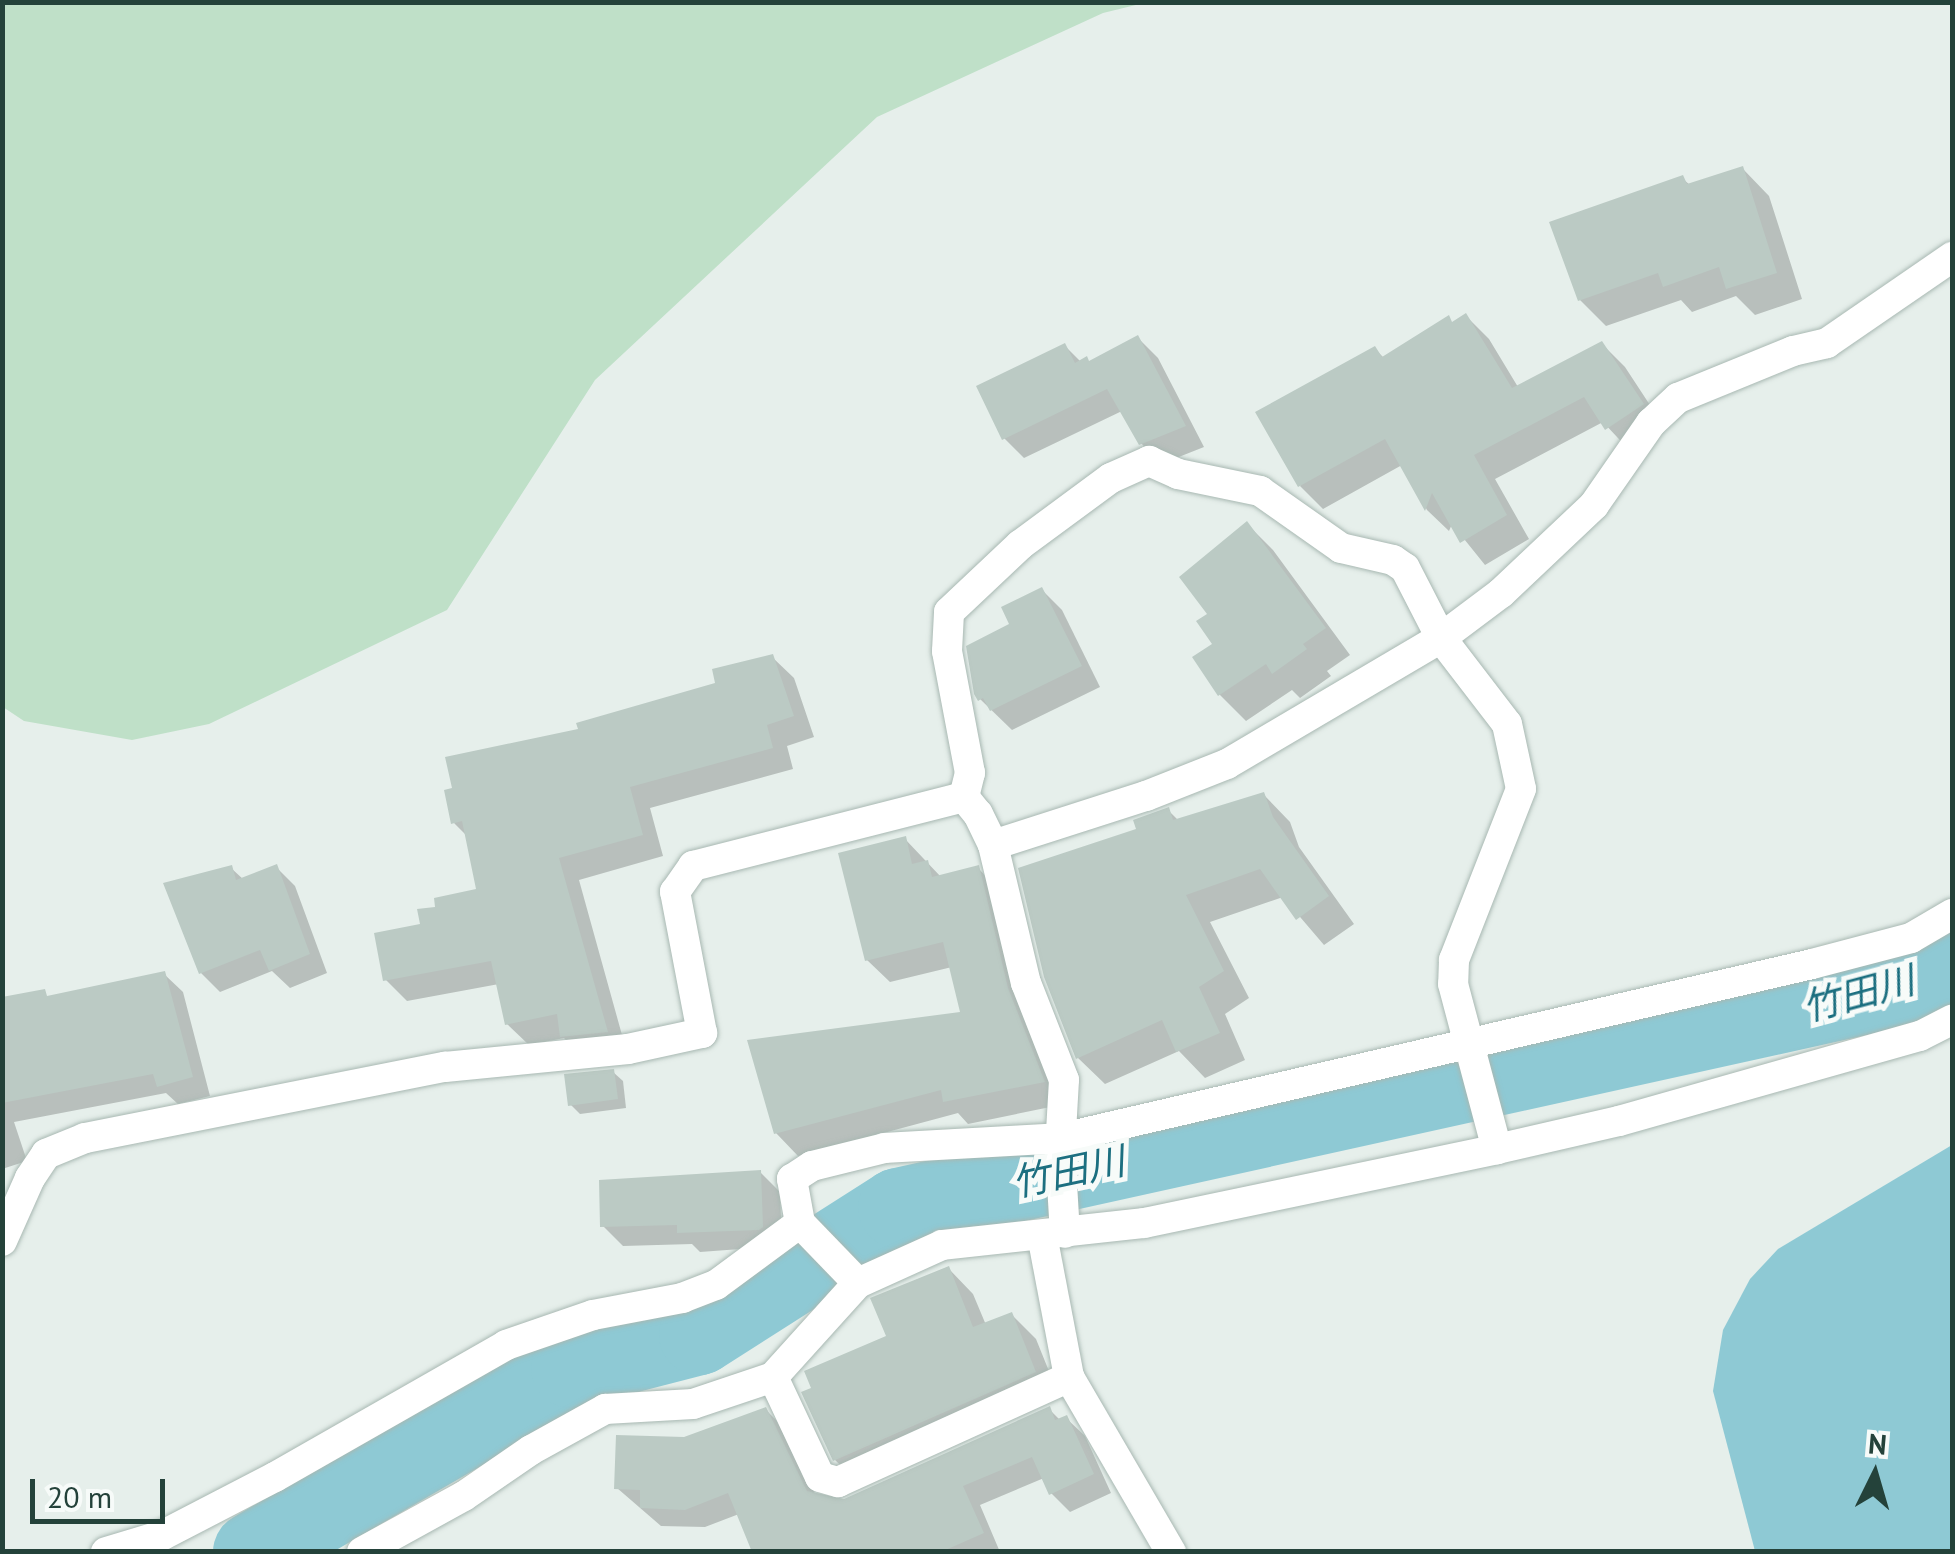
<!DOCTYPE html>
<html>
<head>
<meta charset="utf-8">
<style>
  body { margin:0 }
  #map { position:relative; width:1955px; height:1554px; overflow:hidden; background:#e6efeb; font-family:"PT Sans","Noto Sans JP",sans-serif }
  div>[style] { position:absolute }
  .green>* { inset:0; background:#bfe0c8 }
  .water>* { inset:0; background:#8ec9d4 }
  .shadow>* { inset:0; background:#0003 }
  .river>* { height:80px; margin:-40px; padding:0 40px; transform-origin:40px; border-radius:40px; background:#8ec9d4 }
  .building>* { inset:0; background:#bbcac4 }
  .roads { filter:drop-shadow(0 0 2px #a8b8b2) drop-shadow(0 0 2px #a8b8b2) }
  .minor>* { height:30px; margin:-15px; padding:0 15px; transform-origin:15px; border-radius:15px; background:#fff }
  span { translate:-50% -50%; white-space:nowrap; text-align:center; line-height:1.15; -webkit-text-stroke:10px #f7fbf9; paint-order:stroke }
  .water-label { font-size:38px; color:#1c6f80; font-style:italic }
  .frame { position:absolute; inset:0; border:5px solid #24423a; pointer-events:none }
  .north { position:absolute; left:1825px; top:1424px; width:100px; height:100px; -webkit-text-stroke:8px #f7fbf9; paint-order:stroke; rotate:5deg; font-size:28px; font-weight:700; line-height:40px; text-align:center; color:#24423a }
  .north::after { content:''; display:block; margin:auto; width:35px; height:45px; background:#24423a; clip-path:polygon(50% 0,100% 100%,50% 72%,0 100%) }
  .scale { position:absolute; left:30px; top:1479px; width:135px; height:45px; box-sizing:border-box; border:5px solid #24423a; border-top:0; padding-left:12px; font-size:30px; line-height:35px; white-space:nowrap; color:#24423a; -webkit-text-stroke:8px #f7fbf9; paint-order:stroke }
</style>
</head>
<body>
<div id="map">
  <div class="green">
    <i style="clip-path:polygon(3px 2px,1144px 2px,1144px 3px,1103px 13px,877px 117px,595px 380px,447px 610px,209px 724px,132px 740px,24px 721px,3px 707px)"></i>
  </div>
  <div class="water">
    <i style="clip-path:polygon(1952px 1145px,1952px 1551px,1755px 1551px,1713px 1391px,1723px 1330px,1750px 1279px,1778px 1249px)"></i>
  </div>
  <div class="shadow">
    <i style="clip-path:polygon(1743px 169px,1769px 196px,1802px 299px,1755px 315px,1736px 296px,1692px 312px,1681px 300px,1606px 326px,1580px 300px,1682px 178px,1691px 186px)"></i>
    <i style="clip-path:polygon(1466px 316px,1489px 339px,1518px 387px,1602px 344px,1625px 367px,1665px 428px,1631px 452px,1603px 422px,1495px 479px,1529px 539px,1485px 565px,1452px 524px,1449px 531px,1427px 510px,1402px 465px,1323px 509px,1300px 486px,1375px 349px,1384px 358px)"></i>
    <i style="clip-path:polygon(1138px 338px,1158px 358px,1204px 447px,1161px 464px,1141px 443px,1122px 411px,1024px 458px,1004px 438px,1065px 346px,1081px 362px,1090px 363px)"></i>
    <i style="clip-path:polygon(1247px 524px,1273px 550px,1350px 655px,1327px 671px,1331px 676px,1300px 698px,1292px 690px,1246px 721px,1220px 695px,1210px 615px)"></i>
    <i style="clip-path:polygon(1042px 590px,1062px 610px,1100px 687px,1012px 730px,980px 699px,1012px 625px)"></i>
    <i style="clip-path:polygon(772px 657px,794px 678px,814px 737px,787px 746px,793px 769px,650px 808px,663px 856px,579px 880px,627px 1053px,584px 1057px,564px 1038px,529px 1045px,507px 1024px,499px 984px,407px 1001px,386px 980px,438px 909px,479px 891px,468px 837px,454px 823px,581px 731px,718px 684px)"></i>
    <i style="clip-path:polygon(1264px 795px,1290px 822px,1299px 847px,1354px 924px,1324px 945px,1283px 897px,1210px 922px,1249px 998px,1225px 1014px,1245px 1060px,1205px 1078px,1179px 1051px,1105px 1084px,1078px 1058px,1139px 830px,1168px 810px,1178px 820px)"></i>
    <i style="clip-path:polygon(905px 839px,941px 877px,978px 868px,1000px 891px,1065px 1104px,968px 1124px,958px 1113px,798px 1156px,776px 1133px,963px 1014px,952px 967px,890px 982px,867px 960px)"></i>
    <i style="clip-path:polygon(276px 867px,295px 886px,327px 973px,290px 988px,272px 971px,220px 992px,201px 973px,231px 868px,244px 880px)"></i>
    <i style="clip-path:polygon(164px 974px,183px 992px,210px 1096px,178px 1104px,166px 1093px,14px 1122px,27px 1161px,2px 1169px,2px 1044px)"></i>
    <i style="clip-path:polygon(613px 1072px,623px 1081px,626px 1108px,580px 1114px,570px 1104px)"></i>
    <i style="clip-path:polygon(760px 1172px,780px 1192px,782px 1246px,700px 1252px,692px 1244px,623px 1246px,603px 1226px)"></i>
    <i style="clip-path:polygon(949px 1269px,973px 1294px,986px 1325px,1011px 1314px,1036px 1339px,1059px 1396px,860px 1484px,835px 1460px,889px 1338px)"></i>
    <i style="clip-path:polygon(1049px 1409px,1060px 1420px,1066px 1418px,1085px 1436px,1111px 1493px,1070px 1512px,1051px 1493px,1044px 1478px,980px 1505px,1000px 1552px,755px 1552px,739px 1514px,705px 1527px,661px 1526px,617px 1488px,685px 1440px,766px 1410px,785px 1429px,817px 1498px,846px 1502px)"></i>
  </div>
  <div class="river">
    <i style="left:253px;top:1552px;width:367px;rotate:-30.1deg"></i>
    <i style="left:571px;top:1368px;width:132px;rotate:-14.5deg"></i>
    <i style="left:699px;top:1335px;width:236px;rotate:-32.5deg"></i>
    <i style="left:898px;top:1208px;width:1025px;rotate:-12.45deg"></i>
    <i style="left:1899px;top:987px;width:58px;rotate:-23.5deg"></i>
  </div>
  <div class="building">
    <i style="clip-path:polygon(1743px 166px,1777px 273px,1726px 289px,1719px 267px,1663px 287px,1658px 273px,1578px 301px,1549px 222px,1683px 175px,1687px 184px)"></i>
    <i style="clip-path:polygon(1466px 313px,1512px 388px,1602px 341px,1644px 404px,1605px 430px,1584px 397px,1474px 455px,1507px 515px,1460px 543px,1432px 493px,1425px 511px,1385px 439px,1298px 487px,1255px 412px,1375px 346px,1382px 357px,1449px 315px,1452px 322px)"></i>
    <i style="clip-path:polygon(1138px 335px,1186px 426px,1139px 445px,1107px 389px,1002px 440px,976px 386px,1065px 343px,1075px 363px,1087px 356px,1089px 361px)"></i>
    <i style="clip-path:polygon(1247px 521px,1326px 628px,1303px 644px,1307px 649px,1272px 674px,1266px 664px,1218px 696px,1192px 657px,1212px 644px,1196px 621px,1207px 614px,1179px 577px)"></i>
    <i style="clip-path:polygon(1042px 587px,1082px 666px,990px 711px,983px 698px,978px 701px,974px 694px,966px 646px,1009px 624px,1001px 607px)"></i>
    <i style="clip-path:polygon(773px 654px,794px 716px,767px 725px,773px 748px,630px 787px,643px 835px,559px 858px,608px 1032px,560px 1037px,557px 1014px,505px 1025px,491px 961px,383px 981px,374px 933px,420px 924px,417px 909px,435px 907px,434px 898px,476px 889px,462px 821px,451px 824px,444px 790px,452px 788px,445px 757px,578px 729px,576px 723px,715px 683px,712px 669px)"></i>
    <i style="clip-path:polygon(1264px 792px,1273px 817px,1329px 896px,1296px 920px,1260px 869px,1186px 895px,1224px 971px,1199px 987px,1220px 1033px,1176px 1052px,1162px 1020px,1076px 1059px,1044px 977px,1018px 868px,1136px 829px,1133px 820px,1169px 807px,1173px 820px)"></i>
    <i style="clip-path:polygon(906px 836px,912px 864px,928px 860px,932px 877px,979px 865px,1008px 988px,1045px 1082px,943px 1102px,941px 1090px,774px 1134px,747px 1040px,960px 1012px,943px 942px,865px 961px,838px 853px)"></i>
    <i style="clip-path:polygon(277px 864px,310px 954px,269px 971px,260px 950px,199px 974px,163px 883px,232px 865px,236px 880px)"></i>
    <i style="clip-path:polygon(165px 971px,193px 1077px,157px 1087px,153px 1074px,2px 1103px,2px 997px,45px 989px,47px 996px)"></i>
    <i style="clip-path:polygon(614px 1069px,618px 1099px,568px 1106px,564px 1074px)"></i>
    <i style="clip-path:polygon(761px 1170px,763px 1227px,759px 1230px,677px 1233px,677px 1225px,600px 1227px,599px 1180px)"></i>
    <i style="clip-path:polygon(949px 1266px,973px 1327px,1012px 1312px,1036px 1372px,833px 1461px,801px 1392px,811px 1388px,804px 1371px,886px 1336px,870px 1298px)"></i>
    <i style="clip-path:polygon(1050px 1406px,1055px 1420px,1067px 1415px,1094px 1474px,1049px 1495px,1032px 1457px,963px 1486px,984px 1533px,941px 1552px,752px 1552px,728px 1493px,685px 1510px,640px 1508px,640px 1490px,614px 1489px,616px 1435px,684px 1437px,766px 1407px,807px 1491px,844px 1499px)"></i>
  </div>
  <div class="roads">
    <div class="minor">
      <i style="left:964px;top:797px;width:25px;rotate:-76deg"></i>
      <i style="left:970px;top:773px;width:124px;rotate:-100.7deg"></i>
      <i style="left:947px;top:651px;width:39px;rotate:-87deg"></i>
      <i style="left:949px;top:612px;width:98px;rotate:-43.3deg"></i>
      <i style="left:1020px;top:545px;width:113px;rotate:-36.4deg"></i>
      <i style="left:1111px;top:478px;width:42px;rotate:-24.1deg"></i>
      <i style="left:1149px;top:461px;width:32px;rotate:24deg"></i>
      <i style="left:1178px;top:474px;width:84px;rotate:11.7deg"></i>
      <i style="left:1260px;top:491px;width:99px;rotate:35.1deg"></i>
      <i style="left:1341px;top:548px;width:53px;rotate:13deg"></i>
      <i style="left:1393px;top:560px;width:14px;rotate:34deg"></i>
      <i style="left:1405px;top:568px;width:79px;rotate:62.8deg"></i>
      <i style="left:1441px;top:638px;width:108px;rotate:52.5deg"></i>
      <i style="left:1507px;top:724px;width:66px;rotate:77.8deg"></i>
      <i style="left:1521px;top:789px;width:184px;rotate:111.4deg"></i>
      <i style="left:1454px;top:960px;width:24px;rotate:92deg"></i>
      <i style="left:1453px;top:984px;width:171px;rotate:75.1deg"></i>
      <i style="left:993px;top:845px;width:161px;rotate:-17.8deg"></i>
      <i style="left:1146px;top:796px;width:87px;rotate:-21.6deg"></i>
      <i style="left:1227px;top:764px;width:248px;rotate:-30.5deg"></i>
      <i style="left:1441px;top:638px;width:75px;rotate:-36.9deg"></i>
      <i style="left:1501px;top:593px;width:128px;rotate:-43.4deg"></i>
      <i style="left:1594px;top:505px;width:100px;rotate:-55.2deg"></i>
      <i style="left:1651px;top:423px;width:37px;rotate:-43deg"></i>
      <i style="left:1678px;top:398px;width:124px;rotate:-22.2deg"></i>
      <i style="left:1793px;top:351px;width:35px;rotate:-13deg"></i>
      <i style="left:1827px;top:343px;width:152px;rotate:-34.5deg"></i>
      <i style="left:800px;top:1223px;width:83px;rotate:46deg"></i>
      <i style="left:1042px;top:1235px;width:145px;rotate:79.2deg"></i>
      <i style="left:1069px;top:1377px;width:203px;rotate:59.8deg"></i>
      <i style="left:2px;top:1241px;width:69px;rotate:-66deg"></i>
      <i style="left:30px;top:1178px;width:29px;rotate:-56deg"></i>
      <i style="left:46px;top:1154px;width:42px;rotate:-22.3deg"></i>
      <i style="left:85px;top:1138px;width:367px;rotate:-11.2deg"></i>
      <i style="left:445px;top:1067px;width:184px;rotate:-5.6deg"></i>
      <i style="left:628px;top:1049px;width:76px;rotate:-12.2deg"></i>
      <i style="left:702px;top:1033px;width:144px;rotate:-100.8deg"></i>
      <i style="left:675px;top:892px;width:32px;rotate:-55deg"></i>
      <i style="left:693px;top:866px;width:280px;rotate:-14.3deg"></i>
      <i style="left:964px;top:797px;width:22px;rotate:51deg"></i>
      <i style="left:978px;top:814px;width:34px;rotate:64deg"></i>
      <i style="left:993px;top:845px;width:142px;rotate:76.6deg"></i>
      <i style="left:1026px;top:983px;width:104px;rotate:68.6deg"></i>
      <i style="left:1064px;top:1080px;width:70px;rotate:93.3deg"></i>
      <i style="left:1060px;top:1150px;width:83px;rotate:86.6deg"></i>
      <i style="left:773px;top:1377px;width:110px;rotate:64.8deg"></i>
      <i style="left:820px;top:1477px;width:19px;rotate:16deg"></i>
      <i style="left:838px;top:1482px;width:254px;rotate:-24.4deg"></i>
      <i style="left:106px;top:1552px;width:59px;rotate:-16.6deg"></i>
      <i style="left:163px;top:1535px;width:126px;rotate:-27.4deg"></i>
      <i style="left:275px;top:1477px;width:266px;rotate:-29.7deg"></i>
      <i style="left:506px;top:1345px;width:92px;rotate:-19deg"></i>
      <i style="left:593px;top:1315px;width:91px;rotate:-10.8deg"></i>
      <i style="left:682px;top:1298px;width:36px;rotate:-21deg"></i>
      <i style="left:716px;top:1285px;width:104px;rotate:-36.4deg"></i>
      <i style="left:800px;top:1223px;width:45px;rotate:-100.3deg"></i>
      <i style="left:792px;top:1179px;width:24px;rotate:-33deg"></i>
      <i style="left:812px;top:1166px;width:75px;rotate:-13.9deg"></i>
      <i style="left:885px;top:1148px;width:177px;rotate:-3.2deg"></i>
      <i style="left:1062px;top:1138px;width:770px;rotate:-13.06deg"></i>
      <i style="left:1812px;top:964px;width:102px;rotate:-14.7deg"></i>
      <i style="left:1911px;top:938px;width:48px;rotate:-30.3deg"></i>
      <i style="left:362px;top:1552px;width:116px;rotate:-28.8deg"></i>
      <i style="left:464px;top:1496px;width:81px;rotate:-34.5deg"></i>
      <i style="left:531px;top:1450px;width:85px;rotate:-29deg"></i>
      <i style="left:605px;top:1409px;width:88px;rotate:-3.3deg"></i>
      <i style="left:693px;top:1404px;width:84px;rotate:-18.6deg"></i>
      <i style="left:773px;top:1377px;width:127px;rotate:-47.9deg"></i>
      <i style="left:858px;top:1283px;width:92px;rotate:-24.3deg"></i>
      <i style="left:942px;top:1245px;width:203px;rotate:-6.2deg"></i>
      <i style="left:1144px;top:1223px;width:361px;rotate:-11.8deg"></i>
      <i style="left:1497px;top:1149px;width:125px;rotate:-12.9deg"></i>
      <i style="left:1619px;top:1121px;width:313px;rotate:-15.8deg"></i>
      <i style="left:1920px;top:1036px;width:36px;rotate:-27deg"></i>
    </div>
  </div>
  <div class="water-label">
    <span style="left:1858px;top:993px;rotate:-15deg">竹田川</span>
    <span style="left:1068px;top:1171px;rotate:-12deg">竹田川</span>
  </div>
  <div class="frame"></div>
  <div class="north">N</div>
  <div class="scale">20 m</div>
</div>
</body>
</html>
